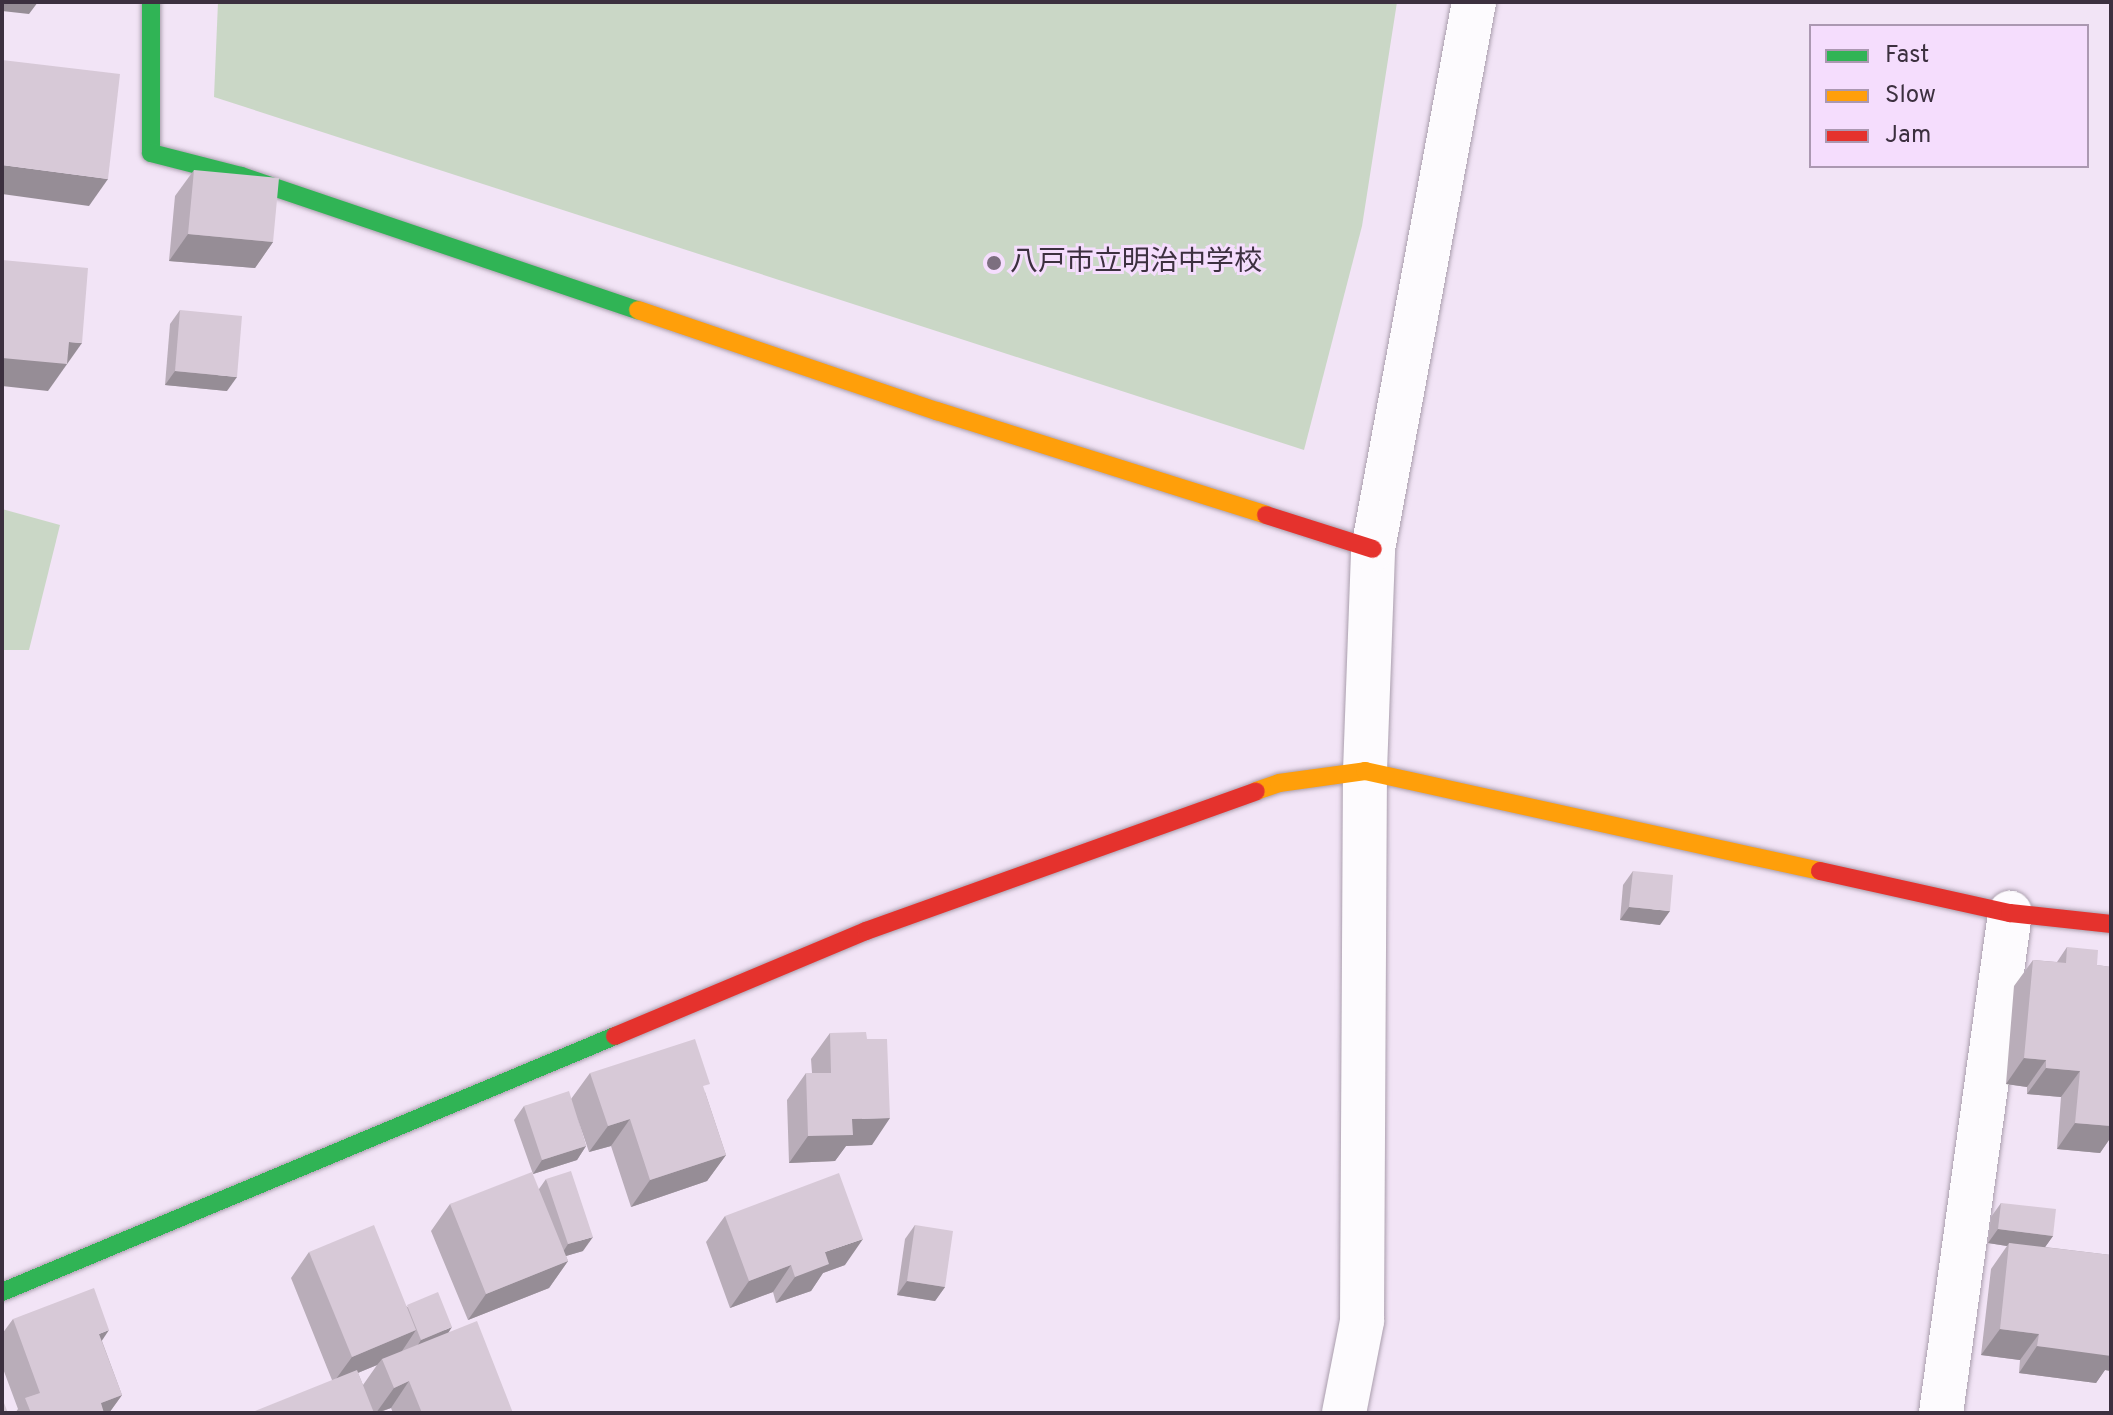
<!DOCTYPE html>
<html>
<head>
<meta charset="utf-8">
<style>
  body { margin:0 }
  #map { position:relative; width:2113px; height:1415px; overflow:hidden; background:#f2e4f6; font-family:Overpass,"Noto Sans JP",sans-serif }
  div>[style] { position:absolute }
  .green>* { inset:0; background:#cad7c6 }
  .roads { filter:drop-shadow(0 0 2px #aa9ead) drop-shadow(0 0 2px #aa9ead) }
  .street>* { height:44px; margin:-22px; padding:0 22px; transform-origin:22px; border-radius:22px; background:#fdfbfe }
  .fast>* { height:18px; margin:-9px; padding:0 9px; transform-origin:9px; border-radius:9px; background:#30b455 }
  .slow>* { height:18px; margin:-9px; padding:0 9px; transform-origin:9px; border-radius:9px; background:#ff9f0a }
  .jam>* { height:18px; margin:-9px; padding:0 9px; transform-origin:9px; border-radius:9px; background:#e5322d }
  .wall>* { inset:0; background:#b9adb9 }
  .shaded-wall>* { inset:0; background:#968d96 }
  .building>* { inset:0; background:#d7c9d7 }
  .dots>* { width:22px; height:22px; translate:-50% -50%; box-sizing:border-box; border:4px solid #f5ddfd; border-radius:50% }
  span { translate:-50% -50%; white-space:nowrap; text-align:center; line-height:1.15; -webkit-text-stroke:6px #f5ddfd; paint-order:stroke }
  .poi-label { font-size:28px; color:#3c303f }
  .left { translate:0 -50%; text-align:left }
  .frame { position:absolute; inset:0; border:4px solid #3c303f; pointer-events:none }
  .legend { position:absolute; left:1809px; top:24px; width:280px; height:144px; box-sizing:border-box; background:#f5ddfd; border:2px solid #ab98b1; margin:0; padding:10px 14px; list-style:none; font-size:24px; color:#3c303f }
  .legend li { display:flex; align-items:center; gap:16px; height:40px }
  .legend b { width:40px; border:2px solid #ab98b1 }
</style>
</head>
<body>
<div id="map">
  <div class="green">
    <i style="clip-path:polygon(218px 2px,1397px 2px,1362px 226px,1304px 450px,214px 97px)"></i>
    <i style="clip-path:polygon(2px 509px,60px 525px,29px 650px,2px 650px)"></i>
  </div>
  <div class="roads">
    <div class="street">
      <i style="left:1344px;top:1413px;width:94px;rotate:-78.9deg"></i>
      <i style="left:1362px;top:1321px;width:550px;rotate:-89.69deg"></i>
      <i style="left:1365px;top:771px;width:222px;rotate:-87.9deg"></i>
      <i style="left:1373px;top:549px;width:556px;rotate:-79.54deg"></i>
      <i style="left:1941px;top:1413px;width:505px;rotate:-82.14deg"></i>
    </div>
    <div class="fast">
      <i style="left:151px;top:2px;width:151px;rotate:90deg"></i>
      <i style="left:151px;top:153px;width:93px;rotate:14.3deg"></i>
      <i style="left:241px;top:176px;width:419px;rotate:18.7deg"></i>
      <i style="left:2px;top:1292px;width:664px;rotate:-22.67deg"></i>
    </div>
    <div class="slow">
      <i style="left:638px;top:310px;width:316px;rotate:18.7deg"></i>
      <i style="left:937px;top:411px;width:345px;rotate:17.5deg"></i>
      <i style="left:1256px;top:791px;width:24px;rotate:-19deg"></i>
      <i style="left:1279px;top:783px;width:87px;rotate:-7.9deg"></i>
      <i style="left:1365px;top:771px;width:466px;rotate:12.4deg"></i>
    </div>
    <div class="jam">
      <i style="left:1266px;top:515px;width:112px;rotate:17.6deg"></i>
      <i style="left:1820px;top:871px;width:195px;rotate:12.5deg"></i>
      <i style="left:2010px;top:913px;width:102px;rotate:6.2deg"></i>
      <i style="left:615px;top:1036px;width:272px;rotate:-22.7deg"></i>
      <i style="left:866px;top:931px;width:414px;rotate:-19.7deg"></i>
    </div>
  </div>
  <div class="wall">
    <i style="clip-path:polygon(194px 170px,273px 242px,255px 268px,169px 261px,175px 196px)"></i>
    <i style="clip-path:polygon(180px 310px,227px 391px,165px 385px,170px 324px)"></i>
    <i style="clip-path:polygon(1633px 871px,1660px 925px,1620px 920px,1623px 885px)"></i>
    <i style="clip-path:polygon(2067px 947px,2097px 965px,2111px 967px,2111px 1137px,2100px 1153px,2057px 1149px,2061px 1097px,2027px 1094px,2027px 1087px,2006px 1084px,2014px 986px,2033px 960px,2057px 962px)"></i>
    <i style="clip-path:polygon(830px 1033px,872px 1145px,846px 1146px,835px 1161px,789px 1163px,787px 1100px,806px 1073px,812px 1073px,811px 1059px)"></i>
    <i style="clip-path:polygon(590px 1073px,705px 1092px,726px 1155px,707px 1181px,631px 1207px,611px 1146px,589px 1152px,577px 1117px,586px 1146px,577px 1160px,533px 1174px,514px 1120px,524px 1106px,571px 1099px)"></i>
    <i style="clip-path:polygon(546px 1179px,583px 1251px,566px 1256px,568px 1261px,549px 1288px,468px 1320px,431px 1231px,450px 1204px,539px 1189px)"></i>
    <i style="clip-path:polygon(2001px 1203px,2053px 1236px,2045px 1247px,2111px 1255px,2111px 1371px,2105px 1370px,2096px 1383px,2019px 1373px,2020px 1360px,1981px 1355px,1991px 1269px,2007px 1246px,1988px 1243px,1991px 1217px)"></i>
    <i style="clip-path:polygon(725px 1216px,845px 1265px,823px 1273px,811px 1291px,776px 1303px,773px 1292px,730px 1308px,706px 1242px)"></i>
    <i style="clip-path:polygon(915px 1225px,945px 1287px,935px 1301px,897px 1295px,905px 1239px)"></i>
    <i style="clip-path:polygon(evenodd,309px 1252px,406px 1306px,448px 1332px,513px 1413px,393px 1413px,391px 1408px,378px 1413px,375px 1413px,332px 1380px,291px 1278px,309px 1252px,377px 1365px,363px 1385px,358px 1373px,377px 1365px)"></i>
    <i style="clip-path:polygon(13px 1319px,102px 1341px,122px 1395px,109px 1413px,15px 1413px,18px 1409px,2px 1366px,2px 1334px)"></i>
  </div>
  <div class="shaded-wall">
    <i style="clip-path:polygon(2px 2px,38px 2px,29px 14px,2px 11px)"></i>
    <i style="clip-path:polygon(2px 165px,108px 179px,89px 206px,2px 194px)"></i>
    <i style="clip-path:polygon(188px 234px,273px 242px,255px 268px,169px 261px)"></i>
    <i style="clip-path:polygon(69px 342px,82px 343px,48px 391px,2px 386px,2px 358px)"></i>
    <i style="clip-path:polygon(175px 371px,237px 377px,227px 391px,165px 385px)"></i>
    <i style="clip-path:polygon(1629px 907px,1670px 911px,1660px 925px,1620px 920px)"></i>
    <i style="clip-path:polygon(2024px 1058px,2046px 1060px,2027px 1087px,2006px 1084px)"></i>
    <i style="clip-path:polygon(2046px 1068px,2080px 1071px,2061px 1097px,2027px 1094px)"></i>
    <i style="clip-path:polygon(890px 1118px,872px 1145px,846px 1146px,835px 1161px,789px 1163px,808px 1136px,852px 1119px)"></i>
    <i style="clip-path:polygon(630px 1119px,611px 1146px,589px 1152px,608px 1126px)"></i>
    <i style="clip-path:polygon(2075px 1123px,2111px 1126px,2111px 1137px,2100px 1153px,2057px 1149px)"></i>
    <i style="clip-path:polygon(586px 1146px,577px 1160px,533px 1174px,542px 1160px)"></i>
    <i style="clip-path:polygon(726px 1155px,707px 1181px,631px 1207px,650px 1180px)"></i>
    <i style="clip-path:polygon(1998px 1229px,2053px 1236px,2043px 1250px,2009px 1243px,2007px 1246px,1988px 1243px)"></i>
    <i style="clip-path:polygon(593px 1237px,583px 1251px,559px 1258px,568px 1244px)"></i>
    <i style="clip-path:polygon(863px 1239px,845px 1265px,823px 1273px,811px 1291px,776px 1303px,795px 1277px,825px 1252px)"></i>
    <i style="clip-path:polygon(568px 1261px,549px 1288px,468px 1320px,486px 1294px)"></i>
    <i style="clip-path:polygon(791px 1265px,773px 1292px,730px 1308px,749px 1281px)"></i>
    <i style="clip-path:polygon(907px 1281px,945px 1287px,935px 1301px,897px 1295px)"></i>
    <i style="clip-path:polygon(452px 1327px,443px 1341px,412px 1354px,421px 1340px)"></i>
    <i style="clip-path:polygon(2000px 1329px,2039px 1334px,2020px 1360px,1981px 1355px)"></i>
    <i style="clip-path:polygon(109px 1330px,91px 1357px,99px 1334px)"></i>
    <i style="clip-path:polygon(416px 1330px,398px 1357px,382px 1359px,377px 1365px,333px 1383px,352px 1357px)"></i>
    <i style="clip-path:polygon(2037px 1346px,2111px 1352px,2111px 1371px,2105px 1370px,2096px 1383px,2019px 1373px)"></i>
    <i style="clip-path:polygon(409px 1381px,391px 1408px,376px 1413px,394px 1388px)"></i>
    <i style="clip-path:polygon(122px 1395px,109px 1413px,94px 1413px,101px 1403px)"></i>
  </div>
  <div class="building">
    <i style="clip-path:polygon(2px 60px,120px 74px,108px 179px,2px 165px)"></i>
    <i style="clip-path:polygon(194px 170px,279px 178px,273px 242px,188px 234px)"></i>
    <i style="clip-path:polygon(2px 260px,88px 268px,82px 343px,69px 342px,67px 364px,2px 358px)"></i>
    <i style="clip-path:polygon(180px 310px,242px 316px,237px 377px,175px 371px)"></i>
    <i style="clip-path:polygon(1633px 871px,1673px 875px,1670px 911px,1629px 907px)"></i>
    <i style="clip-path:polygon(2067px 947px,2098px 950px,2097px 965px,2111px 967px,2111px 1126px,2075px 1123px,2080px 1071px,2046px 1068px,2046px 1060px,2024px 1058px,2033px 960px,2066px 963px)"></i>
    <i style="clip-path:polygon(866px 1032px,867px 1039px,887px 1039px,890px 1118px,852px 1119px,853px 1135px,808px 1136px,806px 1073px,831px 1073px,830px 1033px)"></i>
    <i style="clip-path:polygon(695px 1039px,710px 1084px,703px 1086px,726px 1155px,650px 1180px,630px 1119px,608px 1126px,590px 1073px)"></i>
    <i style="clip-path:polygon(569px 1091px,586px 1146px,542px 1160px,524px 1106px)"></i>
    <i style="clip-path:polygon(571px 1171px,593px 1237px,568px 1244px,546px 1179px)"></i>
    <i style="clip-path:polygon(532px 1172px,568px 1261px,486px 1294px,450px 1204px)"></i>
    <i style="clip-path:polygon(839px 1173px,863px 1239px,825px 1252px,829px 1264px,795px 1277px,791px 1265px,749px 1281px,725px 1216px)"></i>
    <i style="clip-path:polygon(2001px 1203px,2056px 1209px,2053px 1236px,1998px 1229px)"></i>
    <i style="clip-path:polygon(374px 1225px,416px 1330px,352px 1357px,309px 1252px)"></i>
    <i style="clip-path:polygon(915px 1225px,953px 1231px,945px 1287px,907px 1281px)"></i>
    <i style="clip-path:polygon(2009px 1243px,2111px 1255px,2111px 1356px,2037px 1346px,2039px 1334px,2000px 1329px)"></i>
    <i style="clip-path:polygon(94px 1288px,109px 1330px,99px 1334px,122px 1395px,101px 1403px,104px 1413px,31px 1413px,25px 1398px,40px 1393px,13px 1319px)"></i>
    <i style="clip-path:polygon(438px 1292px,452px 1327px,421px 1340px,407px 1305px)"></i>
    <i style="clip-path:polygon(477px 1321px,513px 1413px,422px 1413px,409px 1381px,394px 1388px,382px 1359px)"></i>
    <i style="clip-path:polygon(357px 1370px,374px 1413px,250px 1413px)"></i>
    <i style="clip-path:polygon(2px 1398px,8px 1413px,2px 1413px)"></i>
  </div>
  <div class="dots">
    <i style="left:994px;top:263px;background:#7c6f7f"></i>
  </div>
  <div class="poi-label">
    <span class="left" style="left:1010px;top:263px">八戸市立明治中学校</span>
  </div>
  <div class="frame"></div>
  <ul class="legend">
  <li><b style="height:10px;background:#30b455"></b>Fast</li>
  <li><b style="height:10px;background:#ff9f0a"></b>Slow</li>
  <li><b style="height:10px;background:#e5322d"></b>Jam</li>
  </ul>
</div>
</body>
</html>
